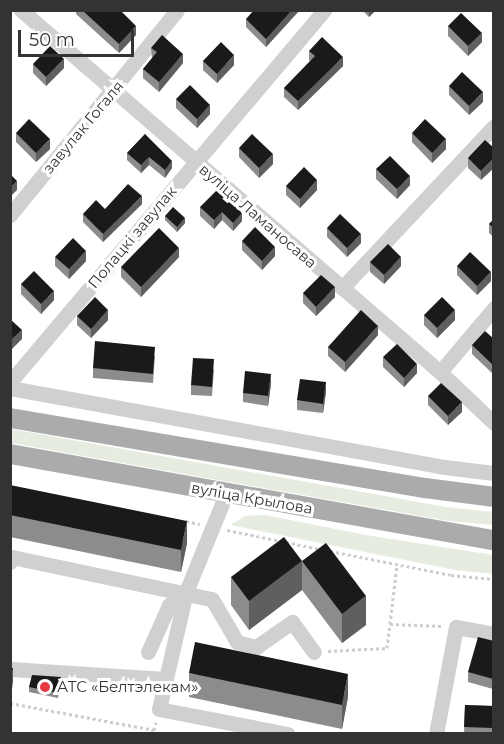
<!DOCTYPE html>
<html>
<head>
<meta charset="utf-8">
<style>
  body { margin:0 }
  #map { position:relative; width:504px; height:744px; overflow:hidden; background:#fff; font-family:Montserrat,sans-serif }
  div>[style] { position:absolute }
  .green>* { inset:0; background:#e6ecdf }
  .path>* { height:3px; margin-top:-1.5px; transform-origin:0; background:repeating-linear-gradient(90deg,#cdcdcd 0 3px,transparent 0 6px) }
  .minor>* { height:15px; margin:-7.5px; padding:0 7.5px; transform-origin:7.5px; border-radius:7.5px; background:#d0d0d0 }
  .major>* { height:20px; margin:-10px; padding:0 10px; transform-origin:10px; border-radius:10px; background:#ababab }
  .wall>* { inset:0; background:#8c8c8c }
  .shaded-wall>* { inset:0; background:#5f5f5f }
  .building>* { inset:0; background:#1a1a1a }
  .dots>* { width:16px; height:16px; translate:-50% -50%; box-sizing:border-box; border:3px solid #fff; border-radius:50% }
  span { translate:-50% -50%; white-space:nowrap; text-align:center; line-height:1.15; -webkit-text-stroke:6px #fff; paint-order:stroke }
  .street-label { font-size:15px; color:#333 }
  .poi-label { font-size:15px; color:#333 }
  .left { translate:0 -50%; text-align:left }
  .frame { position:absolute; inset:0; border:12px solid #333; pointer-events:none }
  .scale { position:absolute; left:18px; top:30px; width:116px; height:27px; box-sizing:border-box; border:3px solid #333; border-top:0; padding-left:8px; font-size:18px; line-height:21px; white-space:nowrap; color:#333; -webkit-text-stroke:4px #fff; paint-order:stroke }
</style>
</head>
<body>
<div id="map">
  <div class="green">
    <i style="clip-path:polygon(11px 429px,446px 507px,493px 512px,493px 525px,449px 521px,11px 443px)"></i>
    <i style="clip-path:polygon(265px 515px,366px 535px,493px 555px,493px 574px,455px 570px,230px 525px,245px 516px)"></i>
  </div>
  <div class="path">
    <i style="left:186px;top:521px;width:14px;rotate:12deg"></i>
    <i style="left:227px;top:530px;width:95px;rotate:11.5deg"></i>
    <i style="left:330px;top:551px;width:123px;rotate:11.2deg"></i>
    <i style="left:451px;top:575px;width:43px;rotate:5.3deg"></i>
    <i style="left:390px;top:624px;width:60px;rotate:-83.3deg"></i>
    <i style="left:328px;top:651px;width:59px;rotate:-2.9deg"></i>
    <i style="left:387px;top:648px;width:24px;rotate:-83deg"></i>
    <i style="left:390px;top:624px;width:52px;rotate:2.2deg"></i>
    <i style="left:10px;top:703px;width:147px;rotate:10.6deg"></i>
    <i style="left:154px;top:730px;width:8px;rotate:-76deg"></i>
  </div>
  <div class="minor">
    <i style="left:21px;top:10px;width:554px;rotate:40.83deg"></i>
    <i style="left:440px;top:372px;width:74px;rotate:43.4deg"></i>
    <i style="left:10px;top:215px;width:264px;rotate:-50.8deg"></i>
    <i style="left:342px;top:288px;width:222px;rotate:-46.8deg"></i>
    <i style="left:440px;top:372px;width:84px;rotate:-49.8deg"></i>
    <i style="left:10px;top:382px;width:487px;rotate:-49.8deg"></i>
    <i style="left:10px;top:388px;width:442px;rotate:10.3deg"></i>
    <i style="left:445px;top:467px;width:49px;rotate:7deg"></i>
    <i style="left:226px;top:494px;width:106px;rotate:112.2deg"></i>
    <i style="left:186px;top:592px;width:120px;rotate:103deg"></i>
    <i style="left:159px;top:709px;width:131px;rotate:11deg"></i>
    <i style="left:10px;top:562px;width:5px;rotate:-68deg"></i>
    <i style="left:12px;top:557px;width:204px;rotate:11.9deg"></i>
    <i style="left:212px;top:599px;width:50px;rotate:59.8deg"></i>
    <i style="left:237px;top:642px;width:20px;rotate:15deg"></i>
    <i style="left:256px;top:647px;width:44px;rotate:-34.8deg"></i>
    <i style="left:292px;top:622px;width:37px;rotate:54deg"></i>
    <i style="left:148px;top:652px;width:51px;rotate:-65.9deg"></i>
    <i style="left:169px;top:605px;width:21px;rotate:-37deg"></i>
    <i style="left:10px;top:669px;width:156px;rotate:3.7deg"></i>
    <i style="left:436px;top:734px;width:109px;rotate:-79.4deg"></i>
    <i style="left:456px;top:627px;width:39px;rotate:10deg"></i>
  </div>
  <div class="major">
    <i style="left:10px;top:418px;width:421px;rotate:9.6deg"></i>
    <i style="left:425px;top:488px;width:70px;rotate:7.4deg"></i>
    <i style="left:10px;top:454px;width:492px;rotate:10.1deg"></i>
  </div>
  <div class="wall">
    <i style="clip-path:polygon(76px 10px,120px 10px,136px 35px,119px 53px,76px 14px)"></i>
    <i style="clip-path:polygon(298px 10px,298px 12px,266px 47px,246px 27px,246px 19px,266px 12px)"></i>
    <i style="clip-path:polygon(362px 10px,376px 10px,369px 17px)"></i>
    <i style="clip-path:polygon(448px 26px,482px 42px,468px 56px,448px 36px)"></i>
    <i style="clip-path:polygon(151px 48px,183px 63px,159px 92px,143px 78px,143px 69px,152px 58px)"></i>
    <i style="clip-path:polygon(309px 51px,343px 66px,298px 110px,284px 97px,284px 88px,310px 61px,309px 60px)"></i>
    <i style="clip-path:polygon(203px 61px,234px 65px,217px 83px,203px 70px)"></i>
    <i style="clip-path:polygon(33px 64px,64px 68px,46px 86px,33px 73px)"></i>
    <i style="clip-path:polygon(449px 86px,483px 102px,469px 115px,449px 95px)"></i>
    <i style="clip-path:polygon(176px 99px,210px 114px,197px 128px,176px 108px)"></i>
    <i style="clip-path:polygon(16px 133px,50px 149px,36px 162px,16px 142px)"></i>
    <i style="clip-path:polygon(412px 133px,446px 149px,432px 163px,412px 142px)"></i>
    <i style="clip-path:polygon(145px 134px,172px 168px,165px 178px,149px 165px,141px 173px,127px 160px,127px 153px)"></i>
    <i style="clip-path:polygon(485px 140px,481px 180px,468px 168px,468px 158px)"></i>
    <i style="clip-path:polygon(239px 148px,273px 164px,259px 178px,239px 157px)"></i>
    <i style="clip-path:polygon(376px 169px,410px 185px,397px 199px,376px 179px)"></i>
    <i style="clip-path:polygon(286px 186px,317px 190px,300px 208px,286px 195px)"></i>
    <i style="clip-path:polygon(142px 204px,103px 242px,83px 222px,83px 214px)"></i>
    <i style="clip-path:polygon(200px 207px,242px 213px,242px 221px,233px 231px,222px 220px,214px 229px,200px 216px)"></i>
    <i style="clip-path:polygon(165px 216px,185px 223px,177px 232px,165px 220px)"></i>
    <i style="clip-path:polygon(494px 219px,494px 237px,489px 233px,489px 224px)"></i>
    <i style="clip-path:polygon(327px 228px,361px 243px,347px 257px,327px 237px)"></i>
    <i style="clip-path:polygon(242px 241px,275px 256px,262px 270px,242px 250px)"></i>
    <i style="clip-path:polygon(55px 257px,86px 261px,69px 279px,55px 266px)"></i>
    <i style="clip-path:polygon(179px 257px,141px 297px,121px 277px,121px 267px)"></i>
    <i style="clip-path:polygon(370px 262px,401px 266px,384px 284px,370px 272px)"></i>
    <i style="clip-path:polygon(457px 266px,491px 281px,477px 295px,457px 275px)"></i>
    <i style="clip-path:polygon(21px 284px,54px 300px,41px 314px,21px 294px)"></i>
    <i style="clip-path:polygon(303px 293px,335px 297px,316px 316px,303px 303px)"></i>
    <i style="clip-path:polygon(424px 315px,455px 320px,437px 338px,424px 325px)"></i>
    <i style="clip-path:polygon(77px 316px,108px 320px,91px 338px,77px 325px)"></i>
    <i style="clip-path:polygon(378px 335px,345px 372px,328px 356px,328px 347px)"></i>
    <i style="clip-path:polygon(494px 339px,494px 373px,493px 374px,472px 354px,472px 345px)"></i>
    <i style="clip-path:polygon(155px 356px,153px 383px,93px 378px,93px 368px)"></i>
    <i style="clip-path:polygon(383px 357px,417px 373px,404px 387px,383px 367px)"></i>
    <i style="clip-path:polygon(214px 369px,212px 396px,191px 395px,191px 385px)"></i>
    <i style="clip-path:polygon(271px 384px,268px 406px,243px 402px,243px 393px)"></i>
    <i style="clip-path:polygon(326px 392px,323px 413px,297px 410px,297px 400px)"></i>
    <i style="clip-path:polygon(428px 396px,462px 412px,448px 425px,428px 405px)"></i>
    <i style="clip-path:polygon(10px 485px,187px 543px,181px 572px,10px 537px)"></i>
    <i style="clip-path:polygon(302px 561px,366px 625px,342px 643px,302px 590px,249px 630px,231px 605px,231px 577px)"></i>
    <i style="clip-path:polygon(494px 641px,493px 689px,468px 682px,468px 672px)"></i>
    <i style="clip-path:polygon(189px 673px,348px 697px,342px 729px,189px 697px)"></i>
    <i style="clip-path:polygon(61px 682px,58px 698px,29px 692px,29px 687px)"></i>
    <i style="clip-path:polygon(465px 705px,494px 706px,493px 734px,464px 734px)"></i>
  </div>
  <div class="shaded-wall">
    <i style="clip-path:polygon(292px 10px,298px 10px,298px 12px,266px 47px,266px 39px)"></i>
    <i style="clip-path:polygon(369px 10px,376px 10px,369px 17px)"></i>
    <i style="clip-path:polygon(136px 26px,136px 35px,119px 53px,119px 44px)"></i>
    <i style="clip-path:polygon(482px 33px,482px 42px,468px 56px,468px 46px)"></i>
    <i style="clip-path:polygon(183px 54px,183px 63px,159px 92px,159px 82px)"></i>
    <i style="clip-path:polygon(234px 55px,234px 65px,217px 83px,217px 74px)"></i>
    <i style="clip-path:polygon(343px 57px,343px 66px,298px 110px,298px 101px)"></i>
    <i style="clip-path:polygon(64px 59px,64px 68px,46px 86px,46px 77px)"></i>
    <i style="clip-path:polygon(483px 92px,483px 102px,469px 115px,469px 106px)"></i>
    <i style="clip-path:polygon(210px 105px,210px 114px,197px 128px,197px 119px)"></i>
    <i style="clip-path:polygon(50px 139px,50px 149px,36px 162px,36px 153px)"></i>
    <i style="clip-path:polygon(446px 139px,446px 149px,432px 163px,432px 153px)"></i>
    <i style="clip-path:polygon(273px 154px,273px 164px,259px 178px,259px 168px)"></i>
    <i style="clip-path:polygon(149px 157px,149px 165px,141px 173px,141px 165px)"></i>
    <i style="clip-path:polygon(494px 158px,494px 168px,481px 180px,481px 171px)"></i>
    <i style="clip-path:polygon(172px 161px,172px 168px,165px 178px,165px 170px)"></i>
    <i style="clip-path:polygon(410px 176px,410px 185px,397px 199px,397px 189px)"></i>
    <i style="clip-path:polygon(317px 180px,317px 190px,300px 208px,300px 199px)"></i>
    <i style="clip-path:polygon(17px 181px,17px 190px,10px 197px,10px 188px)"></i>
    <i style="clip-path:polygon(142px 196px,142px 204px,103px 242px,103px 234px)"></i>
    <i style="clip-path:polygon(222px 212px,222px 220px,214px 229px,214px 220px)"></i>
    <i style="clip-path:polygon(242px 213px,242px 221px,233px 231px,233px 223px)"></i>
    <i style="clip-path:polygon(185px 218px,185px 223px,177px 232px,177px 227px)"></i>
    <i style="clip-path:polygon(361px 234px,361px 243px,347px 257px,347px 248px)"></i>
    <i style="clip-path:polygon(275px 247px,275px 256px,262px 270px,262px 261px)"></i>
    <i style="clip-path:polygon(179px 248px,179px 257px,141px 297px,141px 287px)"></i>
    <i style="clip-path:polygon(86px 251px,86px 261px,69px 279px,69px 269px)"></i>
    <i style="clip-path:polygon(401px 257px,401px 266px,384px 284px,384px 275px)"></i>
    <i style="clip-path:polygon(491px 272px,491px 281px,477px 295px,477px 286px)"></i>
    <i style="clip-path:polygon(335px 287px,335px 297px,316px 316px,316px 307px)"></i>
    <i style="clip-path:polygon(54px 291px,54px 300px,41px 314px,41px 304px)"></i>
    <i style="clip-path:polygon(108px 310px,108px 320px,91px 338px,91px 329px)"></i>
    <i style="clip-path:polygon(455px 310px,455px 320px,437px 338px,437px 328px)"></i>
    <i style="clip-path:polygon(378px 326px,378px 335px,345px 372px,345px 362px)"></i>
    <i style="clip-path:polygon(22px 330px,22px 339px,10px 351px,10px 341px)"></i>
    <i style="clip-path:polygon(417px 364px,417px 373px,404px 387px,404px 378px)"></i>
    <i style="clip-path:polygon(271px 374px,271px 384px,268px 406px,268px 396px)"></i>
    <i style="clip-path:polygon(326px 382px,326px 392px,323px 413px,323px 404px)"></i>
    <i style="clip-path:polygon(462px 402px,462px 412px,448px 425px,448px 416px)"></i>
    <i style="clip-path:polygon(187px 521px,187px 543px,181px 572px,181px 550px)"></i>
    <i style="clip-path:polygon(302px 561px,302px 590px,249px 630px,249px 601px)"></i>
    <i style="clip-path:polygon(366px 596px,366px 625px,342px 643px,342px 614px)"></i>
    <i style="clip-path:polygon(13px 668px,13px 682px,11px 696px,11px 682px)"></i>
    <i style="clip-path:polygon(348px 674px,348px 697px,342px 729px,342px 705px)"></i>
  </div>
  <div class="building">
    <i style="clip-path:polygon(82px 10px,120px 10px,136px 26px,119px 44px)"></i>
    <i style="clip-path:polygon(254px 10px,265px 10px,266px 12px,268px 10px,292px 10px,266px 39px,246px 19px)"></i>
    <i style="clip-path:polygon(461px 13px,482px 33px,468px 46px,448px 26px)"></i>
    <i style="clip-path:polygon(162px 35px,183px 54px,159px 82px,143px 69px,157px 52px,151px 48px)"></i>
    <i style="clip-path:polygon(322px 37px,343px 57px,298px 101px,284px 88px,315px 56px,309px 51px)"></i>
    <i style="clip-path:polygon(221px 42px,234px 55px,217px 74px,203px 61px)"></i>
    <i style="clip-path:polygon(50px 46px,64px 59px,46px 77px,33px 64px)"></i>
    <i style="clip-path:polygon(462px 72px,483px 92px,469px 106px,449px 86px)"></i>
    <i style="clip-path:polygon(190px 85px,210px 105px,197px 119px,176px 99px)"></i>
    <i style="clip-path:polygon(29px 119px,50px 139px,36px 153px,16px 133px)"></i>
    <i style="clip-path:polygon(425px 119px,446px 139px,432px 153px,412px 133px)"></i>
    <i style="clip-path:polygon(145px 134px,172px 161px,165px 170px,149px 157px,141px 165px,127px 153px)"></i>
    <i style="clip-path:polygon(252px 134px,273px 154px,259px 168px,239px 148px)"></i>
    <i style="clip-path:polygon(485px 140px,494px 148px,494px 158px,481px 171px,468px 158px)"></i>
    <i style="clip-path:polygon(390px 156px,410px 176px,397px 189px,376px 169px)"></i>
    <i style="clip-path:polygon(304px 167px,317px 180px,300px 199px,286px 186px)"></i>
    <i style="clip-path:polygon(10px 174px,17px 181px,10px 188px)"></i>
    <i style="clip-path:polygon(128px 184px,142px 196px,103px 234px,83px 214px,96px 200px,105px 209px)"></i>
    <i style="clip-path:polygon(218px 189px,242px 213px,233px 223px,222px 212px,214px 220px,200px 207px)"></i>
    <i style="clip-path:polygon(173px 207px,185px 218px,177px 227px,165px 216px)"></i>
    <i style="clip-path:polygon(340px 214px,361px 234px,347px 248px,327px 228px)"></i>
    <i style="clip-path:polygon(494px 219px,494px 228px,489px 224px)"></i>
    <i style="clip-path:polygon(255px 227px,275px 247px,262px 261px,242px 241px)"></i>
    <i style="clip-path:polygon(159px 228px,179px 248px,141px 287px,121px 267px)"></i>
    <i style="clip-path:polygon(73px 238px,86px 251px,69px 269px,55px 257px)"></i>
    <i style="clip-path:polygon(388px 244px,401px 257px,384px 275px,370px 262px)"></i>
    <i style="clip-path:polygon(470px 252px,491px 272px,477px 286px,457px 266px)"></i>
    <i style="clip-path:polygon(34px 271px,54px 291px,41px 304px,21px 284px)"></i>
    <i style="clip-path:polygon(321px 275px,335px 287px,316px 307px,303px 293px)"></i>
    <i style="clip-path:polygon(95px 297px,108px 310px,91px 329px,77px 316px)"></i>
    <i style="clip-path:polygon(442px 297px,455px 310px,437px 328px,424px 315px)"></i>
    <i style="clip-path:polygon(361px 310px,378px 326px,345px 362px,328px 347px)"></i>
    <i style="clip-path:polygon(10px 319px,22px 330px,10px 341px)"></i>
    <i style="clip-path:polygon(485px 331px,494px 339px,494px 364px,493px 365px,472px 345px)"></i>
    <i style="clip-path:polygon(95px 341px,155px 347px,153px 374px,93px 368px)"></i>
    <i style="clip-path:polygon(397px 344px,417px 364px,404px 378px,383px 357px)"></i>
    <i style="clip-path:polygon(193px 358px,214px 359px,212px 387px,191px 385px)"></i>
    <i style="clip-path:polygon(245px 371px,271px 374px,268px 396px,243px 393px)"></i>
    <i style="clip-path:polygon(300px 379px,326px 382px,323px 404px,297px 400px)"></i>
    <i style="clip-path:polygon(441px 383px,462px 402px,448px 416px,428px 396px)"></i>
    <i style="clip-path:polygon(10px 485px,187px 521px,181px 550px,10px 515px)"></i>
    <i style="clip-path:polygon(284px 537px,302px 561px,249px 601px,231px 577px)"></i>
    <i style="clip-path:polygon(326px 543px,366px 596px,342px 614px,302px 561px)"></i>
    <i style="clip-path:polygon(478px 637px,494px 641px,493px 679px,468px 672px)"></i>
    <i style="clip-path:polygon(195px 642px,348px 674px,342px 705px,189px 673px)"></i>
    <i style="clip-path:polygon(10px 668px,13px 668px,11px 682px,10px 682px)"></i>
    <i style="clip-path:polygon(32px 675px,61px 677px,58px 693px,29px 687px)"></i>
    <i style="clip-path:polygon(465px 705px,494px 706px,493px 728px,464px 727px)"></i>
  </div>
  <div class="dots">
    <i style="left:45px;top:687px;background:#e63946"></i>
  </div>
  <div class="street-label">
    <span style="left:83px;top:127px;rotate:-50deg">завулак Гогаля</span>
    <span style="left:258px;top:216px;rotate:41deg">вуліца Ламаносава</span>
    <span style="left:132px;top:237px;rotate:-50deg">Полацкі завулак</span>
    <span style="left:252px;top:498px;rotate:10deg">вуліца Крылова</span>
  </div>
  <div class="poi-label">
    <span class="left" style="left:57px;top:687px">АТС «Белтэлекам»</span>
  </div>
  <div class="frame"></div>
  <div class="scale">50 m</div>
</div>
</body>
</html>
